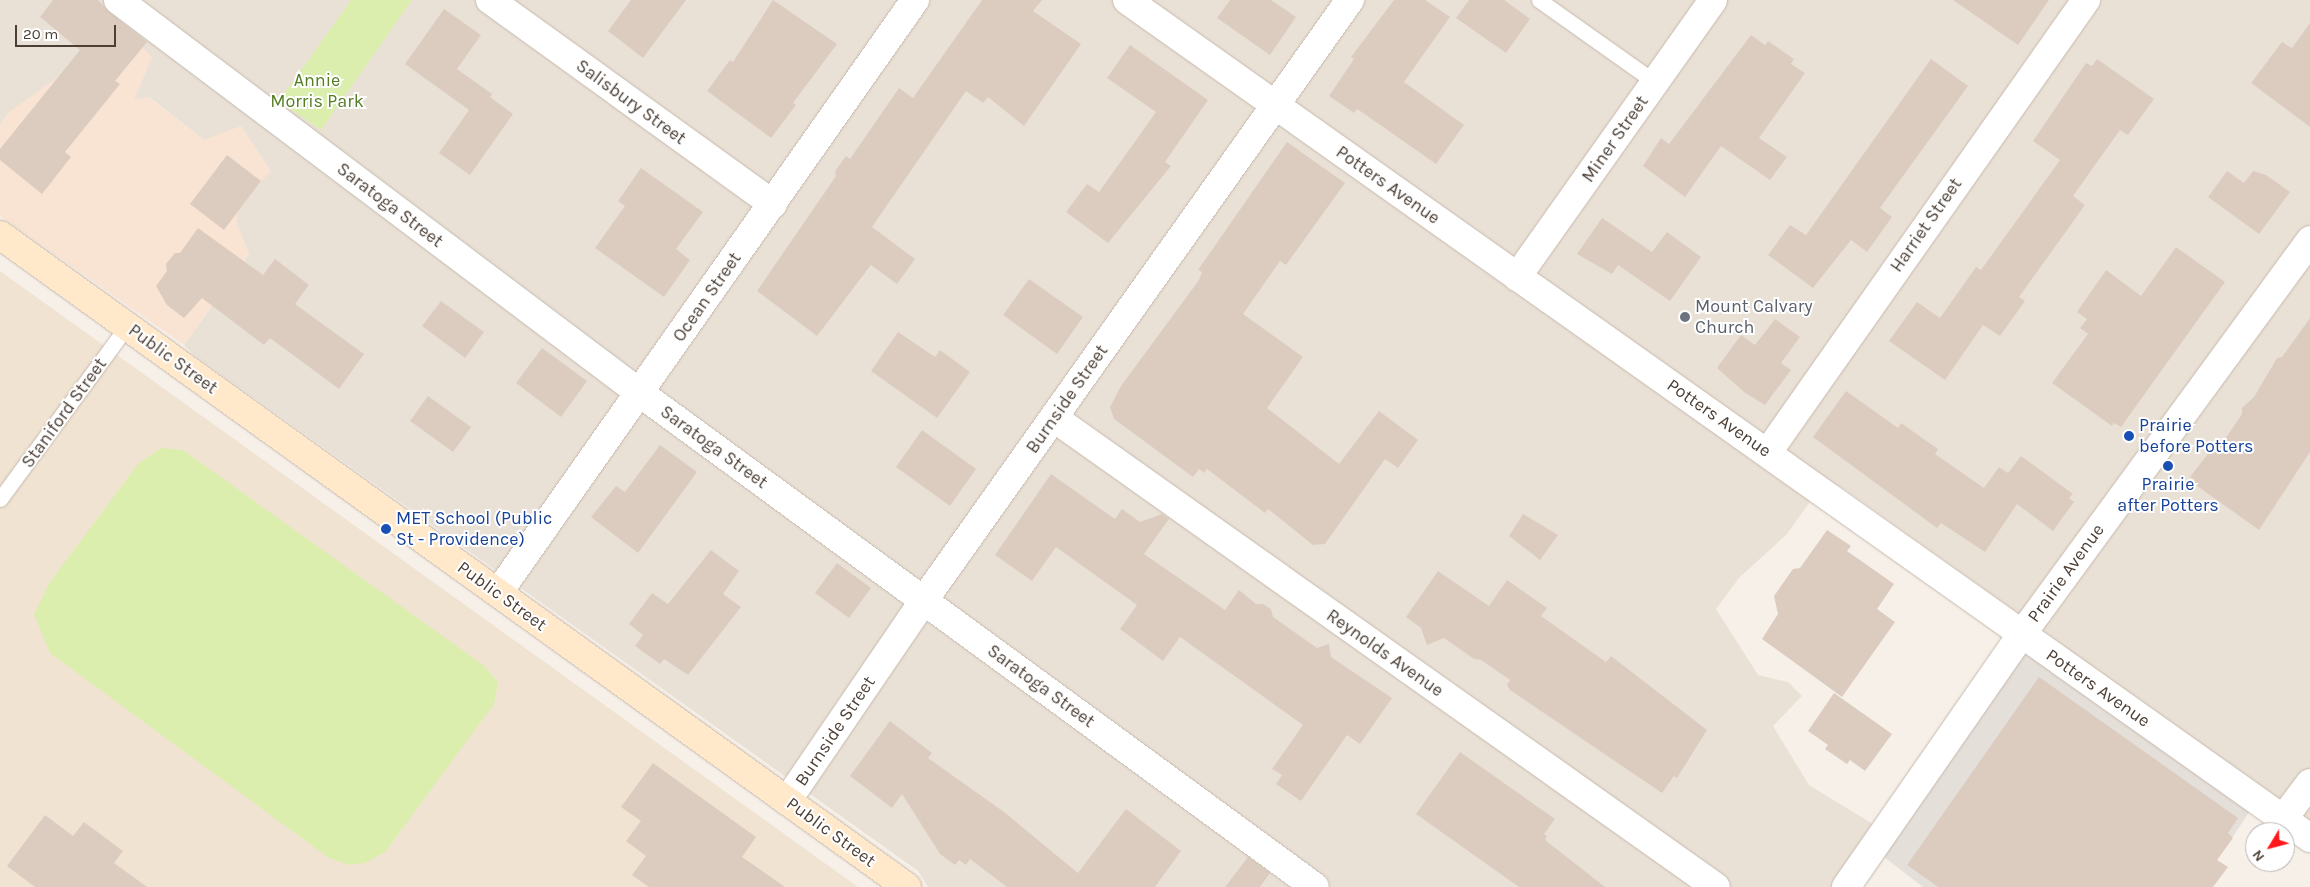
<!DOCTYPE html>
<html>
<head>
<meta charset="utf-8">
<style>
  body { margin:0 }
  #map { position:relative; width:2310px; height:887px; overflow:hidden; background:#f6f0e9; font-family:Karla,sans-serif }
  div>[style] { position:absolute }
  .residential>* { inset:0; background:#eae1d6 }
  .commercial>* { inset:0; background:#f9e3d3 }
  .industrial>* { inset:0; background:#e5dfda }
  .education>* { inset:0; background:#f0e3d2 }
  .green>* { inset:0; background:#dbeeae }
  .building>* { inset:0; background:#dcccc0 }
  .roads { filter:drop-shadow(0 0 1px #c6b9ad) drop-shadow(0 0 1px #c6b9ad) }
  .service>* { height:15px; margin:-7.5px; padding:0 7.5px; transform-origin:7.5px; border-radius:7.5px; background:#fff }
  .minor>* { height:28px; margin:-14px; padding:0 14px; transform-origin:14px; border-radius:14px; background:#fff }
  .tertiary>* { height:28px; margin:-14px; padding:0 14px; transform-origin:14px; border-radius:14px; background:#fff }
  .secondary>* { height:28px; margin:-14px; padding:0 14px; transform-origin:14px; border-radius:14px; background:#ffe9ca }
  .dots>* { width:14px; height:14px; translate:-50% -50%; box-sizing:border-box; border:2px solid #fff; border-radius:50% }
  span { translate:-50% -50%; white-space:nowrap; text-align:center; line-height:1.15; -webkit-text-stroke:4px #fff; paint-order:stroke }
  .park-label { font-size:18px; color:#547d21 }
  .street-label { font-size:18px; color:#4b3f36 }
  .worship-label { font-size:18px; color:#5b616d }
  .left { translate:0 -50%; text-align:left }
  .transit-label { font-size:18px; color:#164399 }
  .north { position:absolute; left:2245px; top:822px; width:50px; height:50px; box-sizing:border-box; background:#fff; border:1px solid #b7b2af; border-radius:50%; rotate:233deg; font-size:14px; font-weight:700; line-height:20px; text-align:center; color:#4b3f36 }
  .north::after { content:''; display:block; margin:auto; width:18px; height:22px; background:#ff171a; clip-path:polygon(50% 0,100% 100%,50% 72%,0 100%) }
  .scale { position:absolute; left:15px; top:25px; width:101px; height:22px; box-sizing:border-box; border:2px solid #4b3f36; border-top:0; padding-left:6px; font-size:15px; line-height:18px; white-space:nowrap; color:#4b3f36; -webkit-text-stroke:4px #fff; paint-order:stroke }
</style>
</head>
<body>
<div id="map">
  <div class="residential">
    <i style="clip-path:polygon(0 0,2310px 0,2310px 822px,1843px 488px,1826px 479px,1787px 534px,1739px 578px,1716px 609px,1758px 675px,1788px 682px,1802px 696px,1773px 726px,1809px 785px,1881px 829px,1841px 887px,928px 887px,918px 871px,195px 356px,184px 345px,249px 254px,237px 225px,237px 207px,204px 140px,149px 97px,134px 100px,78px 85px,8px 113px,0 125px)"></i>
  </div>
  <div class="commercial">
    <i style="clip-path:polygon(124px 29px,152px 57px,134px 100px,148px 97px,204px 140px,241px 126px,271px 171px,237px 207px,237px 225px,249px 253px,184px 345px,0 216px,0 125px,8px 113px)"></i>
  </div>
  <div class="industrial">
    <i style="clip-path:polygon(2029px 621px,2264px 790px,2199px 887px,1923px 887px,1871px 847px)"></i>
  </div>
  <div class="education">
    <i style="clip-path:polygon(0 271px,858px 887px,0 887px)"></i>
  </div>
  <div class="green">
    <i style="clip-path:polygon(351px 0,412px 0,321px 130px,279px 101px)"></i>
    <i style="clip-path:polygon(161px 448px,183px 450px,483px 665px,498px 682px,494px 704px,385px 852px,365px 863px,349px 865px,329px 858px,50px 653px,34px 614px,50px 582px,138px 464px)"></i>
  </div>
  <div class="building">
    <i style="clip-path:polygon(53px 0,98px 0,109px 12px,147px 42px,115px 81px,120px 84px,65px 152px,71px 157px,42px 194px,0 160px,0 149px,80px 50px,40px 17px)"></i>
    <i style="clip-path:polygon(631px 0,686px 0,643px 58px,608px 31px)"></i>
    <i style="clip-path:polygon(773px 0,837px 44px,793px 103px,796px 105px,771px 138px,707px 91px,730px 60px,733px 62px)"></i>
    <i style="clip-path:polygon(982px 0,1042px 0,1033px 11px,1081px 44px,1024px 126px,988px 97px,983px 103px,966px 91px,872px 227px,915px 259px,897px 284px,871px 265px,817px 336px,757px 291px,836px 176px,835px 171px,846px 156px,850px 159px,899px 88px,913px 98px)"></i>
    <i style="clip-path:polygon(1230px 0,1271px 0,1296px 17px,1270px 55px,1217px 18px)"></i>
    <i style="clip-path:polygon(1394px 0,1425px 0,1450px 17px,1404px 82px,1464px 125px,1436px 164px,1366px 115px,1357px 109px,1354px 113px,1329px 96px,1354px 59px,1351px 57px)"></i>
    <i style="clip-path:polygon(1469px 0,1504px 0,1530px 19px,1506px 53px,1456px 18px)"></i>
    <i style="clip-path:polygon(1953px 0,2049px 0,2018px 45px)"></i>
    <i style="clip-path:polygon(444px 9px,481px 35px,457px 69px,492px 94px,490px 97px,513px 114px,470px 175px,439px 153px,469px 110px,405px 64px)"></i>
    <i style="clip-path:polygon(2310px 23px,2310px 127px,2251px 83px,2282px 42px,2292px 48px)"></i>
    <i style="clip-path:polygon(1751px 35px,1765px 45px,1768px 41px,1794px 59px,1791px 64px,1805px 73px,1759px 138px,1787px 157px,1770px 180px,1721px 146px,1685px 197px,1643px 166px,1661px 138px,1669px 144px)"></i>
    <i style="clip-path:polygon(1130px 45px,1208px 100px,1165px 162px,1171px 166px,1108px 243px,1066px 212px,1087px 184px,1099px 192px,1156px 112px,1107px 78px)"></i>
    <i style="clip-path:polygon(1931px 59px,1968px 86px,1880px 208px,1892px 217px,1867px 252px,1851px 240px,1813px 288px,1768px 255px,1790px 225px,1806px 235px)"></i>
    <i style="clip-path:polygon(2097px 59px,2154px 99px,2128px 135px,2120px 130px,2073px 196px,2085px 205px,2019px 297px,2025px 301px,2000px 336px,1983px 325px,1945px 380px,1889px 341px,1917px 302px,1940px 318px,1976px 267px,1981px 270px,2060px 160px,2033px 141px,2086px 63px,2092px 66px)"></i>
    <i style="clip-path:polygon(1287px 142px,1345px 183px,1286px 265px,1280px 261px,1243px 314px,1303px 357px,1267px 408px,1339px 464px,1379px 411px,1418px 440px,1398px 468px,1385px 459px,1325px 544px,1313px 545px,1268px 509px,1265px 513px,1207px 469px,1204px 473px,1199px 469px,1193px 477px,1114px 419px,1110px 407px,1121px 386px,1199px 280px,1202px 272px,1198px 270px)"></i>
    <i style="clip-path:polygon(227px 155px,261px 181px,224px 230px,190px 204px)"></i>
    <i style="clip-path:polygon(641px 168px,703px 212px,676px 249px,690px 260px,664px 297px,595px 248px,625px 206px,618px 201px)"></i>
    <i style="clip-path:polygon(2227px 171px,2244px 183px,2253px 171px,2266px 175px,2290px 192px,2259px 234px,2208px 197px)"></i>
    <i style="clip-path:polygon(1602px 218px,1652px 252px,1667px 232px,1701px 257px,1670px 301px,1618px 265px,1612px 274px,1577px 254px)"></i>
    <i style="clip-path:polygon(198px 228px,263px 275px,275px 259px,309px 285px,295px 304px,364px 354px,339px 389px,270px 338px,264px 345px,202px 298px,184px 318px,167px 305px,156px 286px,167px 271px,166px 264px,175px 253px,180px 253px)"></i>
    <i style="clip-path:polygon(2176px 247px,2225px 282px,2121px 427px,2114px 423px,2112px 426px,2052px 383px,2088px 334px,2080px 328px,2087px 319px,2077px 312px,2106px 270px,2141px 296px)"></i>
    <i style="clip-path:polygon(1029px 279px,1083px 317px,1057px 354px,1003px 315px)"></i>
    <i style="clip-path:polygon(441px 301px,484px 332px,465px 358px,422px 326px)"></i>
    <i style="clip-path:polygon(2310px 318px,2310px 452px,2259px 530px,2193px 483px,2195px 480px,2190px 477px,2217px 442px,2221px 445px,2242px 414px,2242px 408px,2254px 397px,2277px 358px,2282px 357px)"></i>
    <i style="clip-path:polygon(1775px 319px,1800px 337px,1781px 363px,1791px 370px,1765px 405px,1744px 392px,1717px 368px,1741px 335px,1755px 345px)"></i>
    <i style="clip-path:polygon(898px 332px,935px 357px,940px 350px,970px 372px,937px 418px,871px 371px)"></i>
    <i style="clip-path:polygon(542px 348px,587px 381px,561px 417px,516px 383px)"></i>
    <i style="clip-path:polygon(1846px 391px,1898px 428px,1901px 423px,1938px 449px,1935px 454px,1984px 488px,1999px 467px,2008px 473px,2021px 456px,2073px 494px,2069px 498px,2074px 502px,2053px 531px,2017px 504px,1985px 552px,1941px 523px,1937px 528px,1813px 437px)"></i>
    <i style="clip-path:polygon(428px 396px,471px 427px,453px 452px,410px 421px)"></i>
    <i style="clip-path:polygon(922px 430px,976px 469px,950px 506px,896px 467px)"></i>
    <i style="clip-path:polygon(660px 445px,697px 472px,638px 553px,591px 517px,616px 486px,625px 492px)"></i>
    <i style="clip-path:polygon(1051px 474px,1115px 519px,1122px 509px,1140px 522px,1162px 514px,1169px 519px,1144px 554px,1225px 610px,1239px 590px,1256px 604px,1263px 604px,1271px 609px,1273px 617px,1317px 648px,1329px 644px,1331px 657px,1392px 698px,1360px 744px,1347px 735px,1301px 801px,1276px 784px,1282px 775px,1272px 769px,1303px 725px,1180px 637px,1163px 661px,1120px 629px,1137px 605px,1056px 547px,1032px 581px,995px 555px)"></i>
    <i style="clip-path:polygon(1523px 514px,1558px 535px,1540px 560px,1509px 536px)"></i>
    <i style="clip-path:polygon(1827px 530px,1851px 546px,1847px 551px,1894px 584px,1877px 609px,1895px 622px,1842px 697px,1762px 639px,1778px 614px,1774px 596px,1793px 569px,1800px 568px)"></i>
    <i style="clip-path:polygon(711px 550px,739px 571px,723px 594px,741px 607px,688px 675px,664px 659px,660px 664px,635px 646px,643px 635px,629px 624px,652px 593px,668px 604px)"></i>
    <i style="clip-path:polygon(837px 563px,871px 588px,849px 618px,815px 593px)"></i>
    <i style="clip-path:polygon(1438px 571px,1489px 606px,1507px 580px,1547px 608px,1541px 616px,1606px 662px,1611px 656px,1707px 730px,1677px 778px,1674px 776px,1662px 793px,1510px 690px,1507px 685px,1510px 680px,1481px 660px,1474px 659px,1444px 638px,1427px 645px,1421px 628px,1406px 617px)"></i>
    <i style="clip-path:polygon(2039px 677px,2238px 818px,2228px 833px,2233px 838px,2217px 860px,2228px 867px,2213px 887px,1938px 887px,1907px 865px)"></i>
    <i style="clip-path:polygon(1834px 693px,1892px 734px,1865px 771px,1850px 760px,1847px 764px,1825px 749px,1828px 745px,1808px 731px)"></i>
    <i style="clip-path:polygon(890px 721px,932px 753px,928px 758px,1004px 812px,1078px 873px,1126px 809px,1181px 851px,1155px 887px,1007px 887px,970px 859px,966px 865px,959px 860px,955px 865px,940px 854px,902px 794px,892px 808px,850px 776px)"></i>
    <i style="clip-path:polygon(1460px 752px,1555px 819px,1544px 834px,1547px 836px,1545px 840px,1605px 887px,1519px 887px,1416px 814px)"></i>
    <i style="clip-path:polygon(653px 763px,756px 837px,742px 857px,785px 887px,649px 887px,632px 875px,646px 856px,626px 841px,641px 821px,621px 807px)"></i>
    <i style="clip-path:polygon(45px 815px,73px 836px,84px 822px,123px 851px,114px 863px,147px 887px,35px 887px,7px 866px)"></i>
    <i style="clip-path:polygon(1248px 857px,1270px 873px,1260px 887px,1225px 887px)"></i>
  </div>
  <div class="roads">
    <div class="service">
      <i style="left:1539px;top:0;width:142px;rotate:35.3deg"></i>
      <i style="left:0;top:499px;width:215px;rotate:-53.7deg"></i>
    </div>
    <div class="minor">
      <i style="left:118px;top:0;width:653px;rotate:36.98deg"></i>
      <i style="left:640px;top:393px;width:836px;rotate:36.2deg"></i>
      <i style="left:490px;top:0;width:349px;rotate:35.8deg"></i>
      <i style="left:1127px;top:0;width:1450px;rotate:35.31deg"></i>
      <i style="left:1517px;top:277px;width:339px;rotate:-54.7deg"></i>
      <i style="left:1054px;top:418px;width:811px;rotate:35.32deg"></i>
      <i style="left:1768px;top:452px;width:553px;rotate:-54.87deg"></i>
      <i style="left:498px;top:593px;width:725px;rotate:-54.88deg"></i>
      <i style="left:787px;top:801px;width:243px;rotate:-55.7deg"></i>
      <i style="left:924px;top:600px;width:736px;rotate:-54.63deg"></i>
      <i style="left:2283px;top:819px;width:45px;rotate:-53.1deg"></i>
    </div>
    <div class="tertiary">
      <i style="left:1846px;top:887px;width:308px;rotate:-55.2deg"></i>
      <i style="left:2022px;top:634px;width:488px;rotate:-53.8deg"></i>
    </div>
    <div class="secondary">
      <i style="left:0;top:235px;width:1117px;rotate:35.71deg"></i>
    </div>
  </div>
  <div class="dots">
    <i style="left:1685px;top:317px;background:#6b7280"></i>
    <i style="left:2129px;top:436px;background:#1a4fb4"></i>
    <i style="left:2168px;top:466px;background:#1a4fb4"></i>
    <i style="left:386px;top:529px;background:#1a4fb4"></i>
  </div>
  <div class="park-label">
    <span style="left:317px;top:91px">Annie<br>Morris Park</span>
  </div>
  <div class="street-label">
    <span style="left:631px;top:102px;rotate:36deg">Salisbury Street</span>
    <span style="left:1615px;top:139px;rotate:-55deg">Miner Street</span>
    <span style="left:1388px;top:185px;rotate:35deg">Potters Avenue</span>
    <span style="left:390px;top:205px;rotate:37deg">Saratoga Street</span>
    <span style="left:1926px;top:225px;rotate:-55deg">Harriet Street</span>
    <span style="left:707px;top:297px;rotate:-55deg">Ocean Street</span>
    <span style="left:173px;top:359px;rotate:36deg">Public Street</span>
    <span style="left:1067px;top:399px;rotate:-55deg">Burnside Street</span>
    <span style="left:64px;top:413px;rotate:-54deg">Staniford Street</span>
    <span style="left:1719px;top:418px;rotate:35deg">Potters Avenue</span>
    <span style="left:714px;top:447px;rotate:36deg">Saratoga Street</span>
    <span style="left:2066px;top:573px;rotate:-54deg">Prairie Avenue</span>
    <span style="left:502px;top:596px;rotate:36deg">Public Street</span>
    <span style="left:1385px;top:653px;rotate:35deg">Reynolds Avenue</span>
    <span style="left:1041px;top:686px;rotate:36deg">Saratoga Street</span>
    <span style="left:2098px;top:688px;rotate:35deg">Potters Avenue</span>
    <span style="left:835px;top:731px;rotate:-56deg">Burnside Street</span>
    <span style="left:831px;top:832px;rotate:36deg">Public Street</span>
  </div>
  <div class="worship-label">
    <span class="left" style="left:1695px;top:317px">Mount Calvary<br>Church</span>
  </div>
  <div class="transit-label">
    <span class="left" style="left:2139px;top:436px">Prairie<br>before Potters</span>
    <span style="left:2168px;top:495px">Prairie<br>after Potters</span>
    <span class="left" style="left:396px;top:529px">MET School (Public<br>St - Providence)</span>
  </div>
  <div class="north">N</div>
  <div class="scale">20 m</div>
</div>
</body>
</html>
